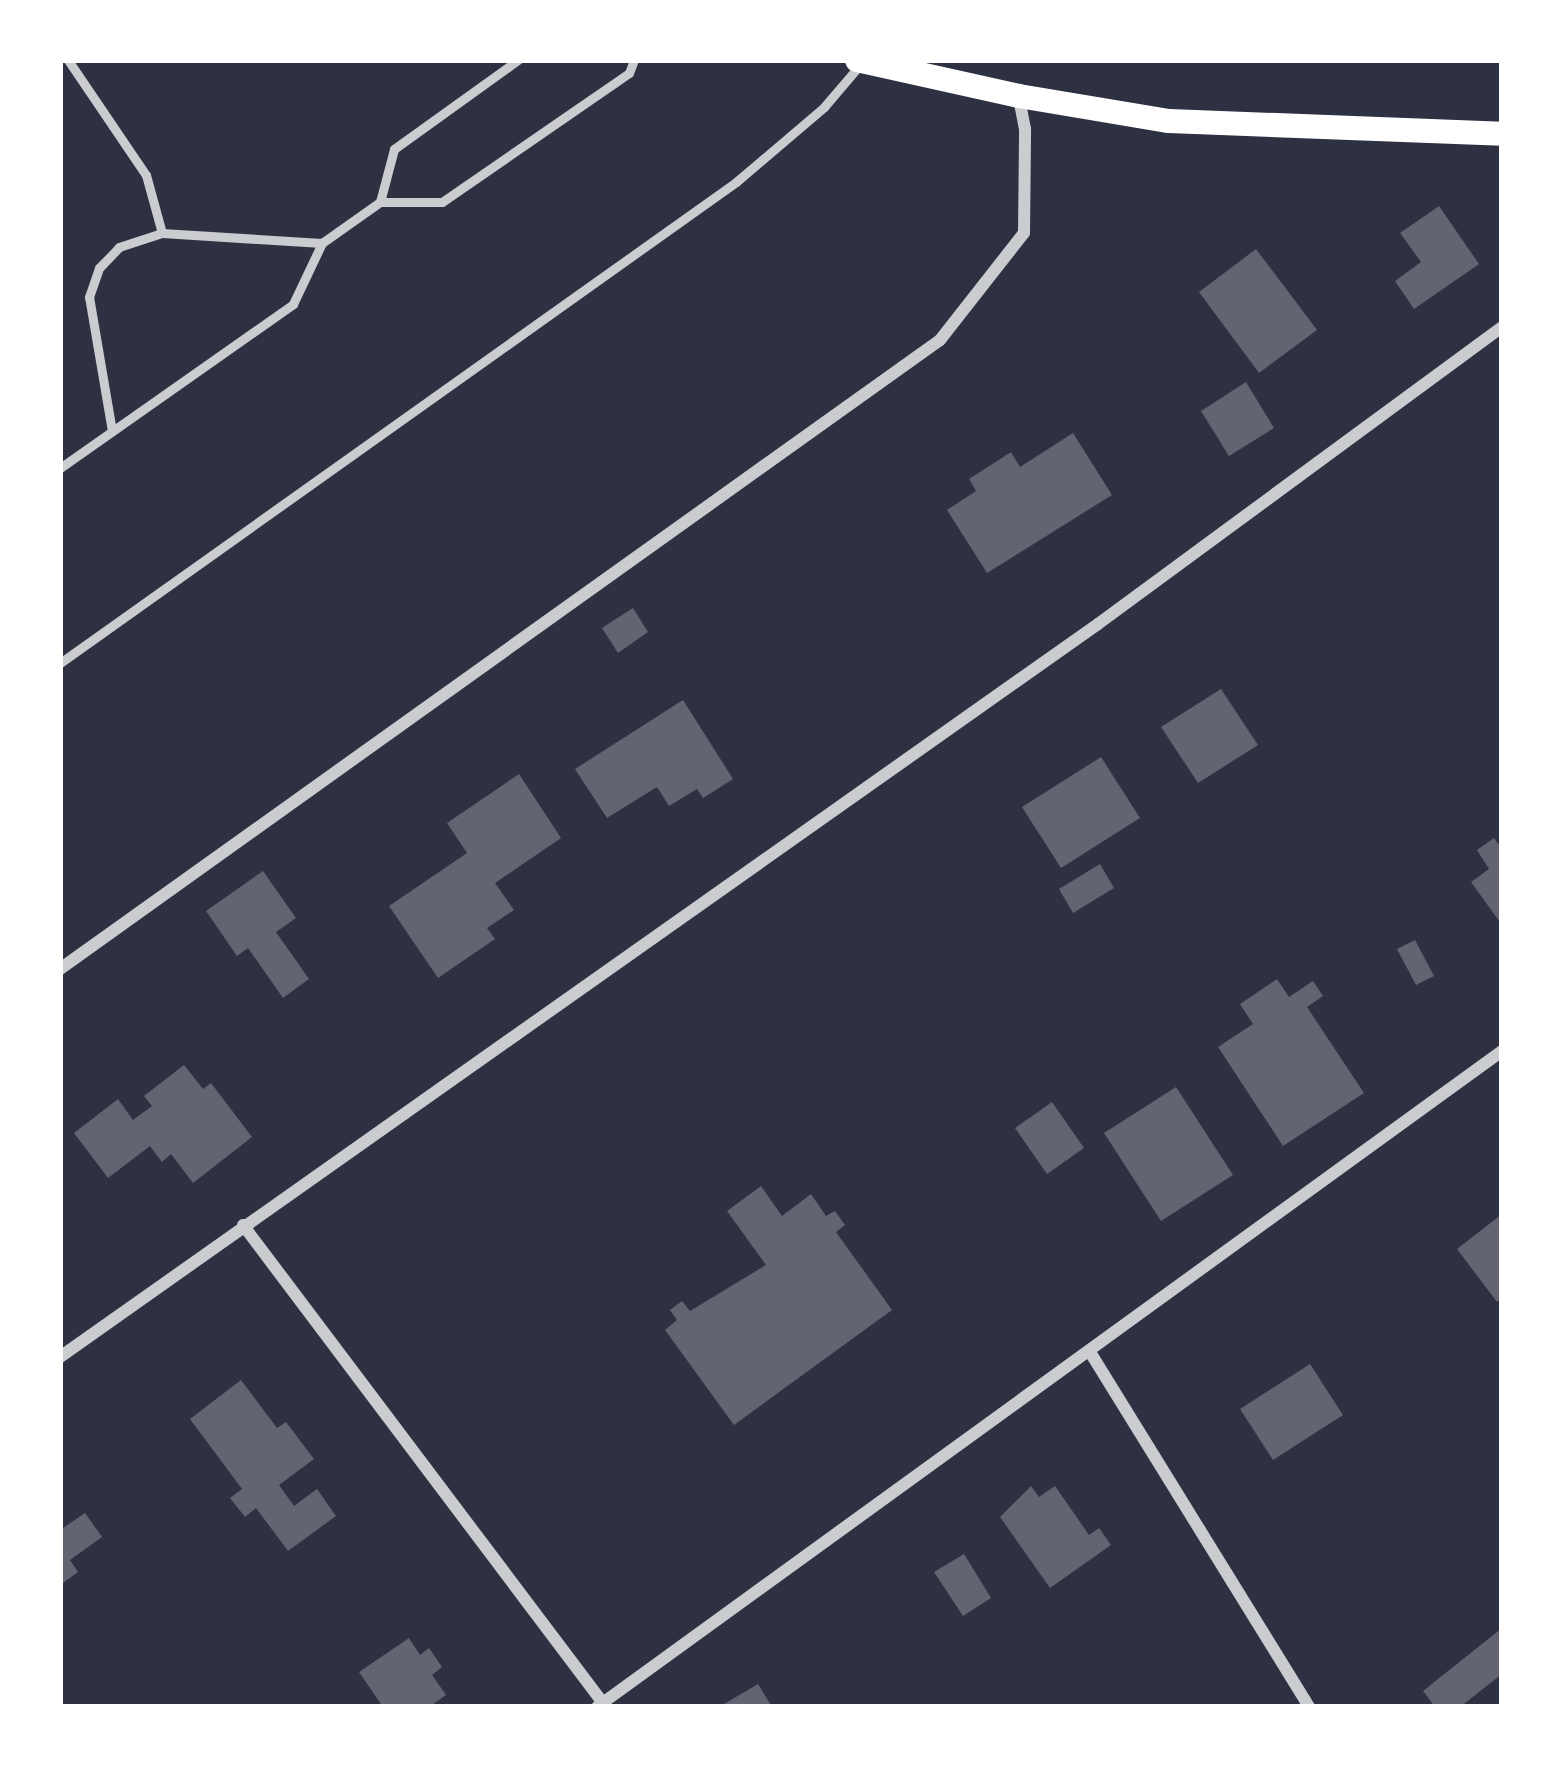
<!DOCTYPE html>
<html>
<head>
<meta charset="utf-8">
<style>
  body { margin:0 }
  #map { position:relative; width:1562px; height:1767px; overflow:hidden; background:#2d3142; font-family:Quicksand,sans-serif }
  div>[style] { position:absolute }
  .building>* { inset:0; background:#626471 }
  .service>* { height:9px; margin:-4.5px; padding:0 4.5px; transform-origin:4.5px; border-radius:4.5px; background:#caccd0 }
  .minor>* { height:12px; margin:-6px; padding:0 6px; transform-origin:6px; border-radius:6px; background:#caccd0 }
  .secondary>* { height:24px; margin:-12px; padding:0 12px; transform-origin:12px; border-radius:12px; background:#fff }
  span { translate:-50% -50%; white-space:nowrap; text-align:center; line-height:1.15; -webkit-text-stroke:12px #fff; paint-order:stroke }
  .frame { position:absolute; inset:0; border:63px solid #fff; pointer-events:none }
</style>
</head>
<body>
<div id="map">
  <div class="building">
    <i style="clip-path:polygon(1439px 206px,1479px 264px,1414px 309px,1395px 281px,1421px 262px,1400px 233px)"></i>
    <i style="clip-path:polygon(1256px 249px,1317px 330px,1259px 373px,1199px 292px)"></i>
    <i style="clip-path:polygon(1246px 382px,1274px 428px,1229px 456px,1201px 411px)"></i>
    <i style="clip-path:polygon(1073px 433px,1112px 495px,987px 573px,947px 510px,976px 491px,969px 479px,1011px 452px,1020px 467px)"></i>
    <i style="clip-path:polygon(633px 608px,648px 632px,618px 653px,602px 628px)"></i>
    <i style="clip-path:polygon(1221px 689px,1258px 745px,1198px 783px,1161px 727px)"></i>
    <i style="clip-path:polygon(683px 700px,733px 779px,703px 798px,697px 789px,669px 806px,657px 787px,607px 818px,575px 769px)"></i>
    <i style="clip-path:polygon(1101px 757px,1140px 818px,1061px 868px,1022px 807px)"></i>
    <i style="clip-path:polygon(519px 774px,561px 838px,495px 883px,514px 910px,487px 928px,495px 939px,438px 978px,389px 906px,467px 853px,447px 823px)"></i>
    <i style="clip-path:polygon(1494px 838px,1502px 849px,1502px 925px,1471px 882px,1489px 869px,1477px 850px)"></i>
    <i style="clip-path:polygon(1100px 864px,1114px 888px,1073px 913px,1059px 889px)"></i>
    <i style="clip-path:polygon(263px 871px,296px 918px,276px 932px,309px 979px,283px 998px,248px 948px,237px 956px,206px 911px)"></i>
    <i style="clip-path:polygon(1415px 940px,1434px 976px,1416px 985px,1397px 949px)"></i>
    <i style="clip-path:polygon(1277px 979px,1289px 997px,1313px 981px,1323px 996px,1307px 1007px,1364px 1093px,1283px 1146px,1218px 1047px,1253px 1024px,1240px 1004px)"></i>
    <i style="clip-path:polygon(184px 1065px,203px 1089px,211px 1083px,252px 1137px,193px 1183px,171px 1154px,162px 1162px,150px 1146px,108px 1178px,74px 1133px,118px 1099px,133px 1120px,152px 1106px,144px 1096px)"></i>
    <i style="clip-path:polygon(1176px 1087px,1233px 1175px,1161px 1221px,1104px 1133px)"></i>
    <i style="clip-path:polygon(1052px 1102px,1084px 1148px,1047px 1174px,1015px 1128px)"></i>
    <i style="clip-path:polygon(761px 1186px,782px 1216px,811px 1194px,826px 1216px,835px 1211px,845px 1225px,836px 1232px,892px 1310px,734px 1425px,665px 1330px,677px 1320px,670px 1310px,682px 1301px,690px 1311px,766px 1265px,727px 1211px)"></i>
    <i style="clip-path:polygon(1502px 1214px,1502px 1298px,1497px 1302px,1457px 1249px)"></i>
    <i style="clip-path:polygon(1310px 1364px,1343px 1415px,1273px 1460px,1240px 1409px)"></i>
    <i style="clip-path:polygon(241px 1380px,277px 1428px,286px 1422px,314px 1459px,279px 1485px,294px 1506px,317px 1489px,336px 1516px,288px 1551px,256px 1508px,245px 1517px,230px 1498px,242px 1489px,190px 1419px)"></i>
    <i style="clip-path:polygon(1031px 1486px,1039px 1497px,1055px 1486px,1089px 1535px,1099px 1528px,1111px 1545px,1050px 1588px,1000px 1517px)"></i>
    <i style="clip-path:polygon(85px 1513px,102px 1537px,70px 1560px,78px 1572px,60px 1585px,60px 1530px)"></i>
    <i style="clip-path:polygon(964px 1554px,991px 1598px,963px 1616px,934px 1572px)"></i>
    <i style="clip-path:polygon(1502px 1628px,1502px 1674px,1460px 1707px,1435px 1707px,1423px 1691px)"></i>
    <i style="clip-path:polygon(409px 1638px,420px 1655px,429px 1648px,442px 1667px,432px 1675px,446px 1695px,429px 1707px,383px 1707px,359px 1672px)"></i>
    <i style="clip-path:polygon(758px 1684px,772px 1707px,719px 1707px)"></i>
  </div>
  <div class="service">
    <i style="left:68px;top:60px;width:139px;rotate:55.9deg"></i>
    <i style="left:146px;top:175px;width:60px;rotate:74.6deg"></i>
    <i style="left:380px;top:202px;width:55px;rotate:-75.2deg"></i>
    <i style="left:394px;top:149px;width:153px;rotate:-35.7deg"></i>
    <i style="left:112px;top:431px;width:136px;rotate:-99.7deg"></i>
    <i style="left:89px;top:297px;width:31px;rotate:-71deg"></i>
    <i style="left:99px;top:268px;width:29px;rotate:-46deg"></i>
    <i style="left:119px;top:247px;width:45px;rotate:-18deg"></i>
    <i style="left:162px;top:233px;width:160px;rotate:3.6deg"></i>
    <i style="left:60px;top:468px;width:285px;rotate:-35.1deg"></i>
    <i style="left:293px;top:304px;width:68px;rotate:-64.6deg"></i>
    <i style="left:322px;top:243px;width:71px;rotate:-35.3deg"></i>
    <i style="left:380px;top:202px;width:62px"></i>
    <i style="left:442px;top:202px;width:227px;rotate:-34.6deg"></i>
    <i style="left:629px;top:73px;width:14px;rotate:-69deg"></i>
    <i style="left:60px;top:663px;width:830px;rotate:-35.43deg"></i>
    <i style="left:736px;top:182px;width:116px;rotate:-40.4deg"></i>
    <i style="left:824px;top:107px;width:54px;rotate:-49.5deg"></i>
  </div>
  <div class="minor">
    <i style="left:60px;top:969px;width:1082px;rotate:-35.56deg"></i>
    <i style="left:940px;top:340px;width:136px;rotate:-51.9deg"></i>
    <i style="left:1024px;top:233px;width:104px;rotate:-89.4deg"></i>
    <i style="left:1025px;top:129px;width:33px;rotate:-101deg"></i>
    <i style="left:243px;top:1225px;width:603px;rotate:53.02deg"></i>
    <i style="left:1090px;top:1352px;width:417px;rotate:58.3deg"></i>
    <i style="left:60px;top:1357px;width:1271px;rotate:-35.23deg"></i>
    <i style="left:1098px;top:624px;width:501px;rotate:-36.32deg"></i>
    <i style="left:597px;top:1707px;width:1118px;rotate:-35.94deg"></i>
  </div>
  <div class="secondary">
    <i style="left:857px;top:60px;width:166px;rotate:12.5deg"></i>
    <i style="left:1019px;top:96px;width:152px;rotate:9.5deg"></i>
    <i style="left:1169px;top:121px;width:333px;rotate:2.2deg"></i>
  </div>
  <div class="frame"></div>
</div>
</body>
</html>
